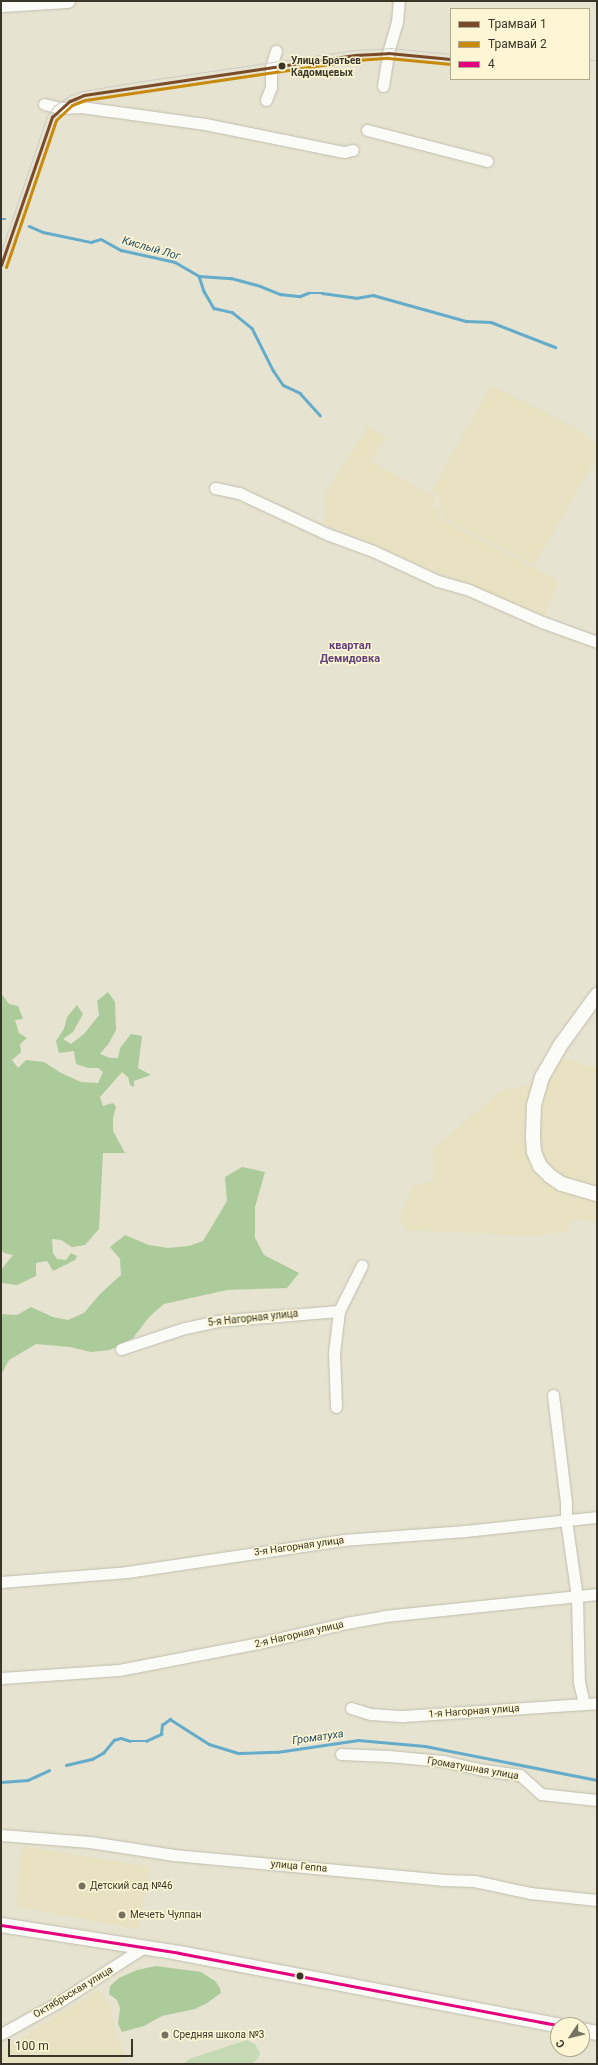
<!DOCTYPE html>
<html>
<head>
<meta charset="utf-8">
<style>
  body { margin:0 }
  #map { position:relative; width:598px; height:2065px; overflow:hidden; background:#e6e3d0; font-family:Roboto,sans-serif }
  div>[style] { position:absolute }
  .built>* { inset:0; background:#e8e2c3 }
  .green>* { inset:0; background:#c4d9b4 }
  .forest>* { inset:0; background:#accb9a }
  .stream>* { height:2.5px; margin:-1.25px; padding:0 1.25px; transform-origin:1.25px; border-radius:1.25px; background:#65acca }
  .roads { filter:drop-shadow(0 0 1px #c0bdae) drop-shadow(0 0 1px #c0bdae) }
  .minor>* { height:11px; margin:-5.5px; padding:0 5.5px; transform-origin:5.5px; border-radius:5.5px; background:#fbfbf8 }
  .major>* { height:14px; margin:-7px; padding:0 7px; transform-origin:7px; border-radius:7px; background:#fbfbf8 }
  .tram>* { height:1px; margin:-0.5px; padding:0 0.5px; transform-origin:0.5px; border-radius:0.5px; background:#cecdc8 }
  .bus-1>* { height:3px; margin:-1.5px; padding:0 1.5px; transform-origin:1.5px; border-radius:1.5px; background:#e5007d }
  .tram-1>* { height:3px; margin:-1.5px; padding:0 1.5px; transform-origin:1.5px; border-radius:1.5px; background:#7a4b2a }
  .tram-2>* { height:3px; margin:-1.5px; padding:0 1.5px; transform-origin:1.5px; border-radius:1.5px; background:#c88a0a }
  .dots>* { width:11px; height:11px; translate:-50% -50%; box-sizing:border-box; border:2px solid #fdf6d4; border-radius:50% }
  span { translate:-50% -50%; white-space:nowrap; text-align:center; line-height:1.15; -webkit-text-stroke:3px #fdf6d4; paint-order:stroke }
  .stop-label { font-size:10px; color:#393629; font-weight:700 }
  .left { translate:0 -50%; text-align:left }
  .street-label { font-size:10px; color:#393629 }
  .poi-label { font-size:10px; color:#393629 }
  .water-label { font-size:11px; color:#254e64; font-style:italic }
  .neighbourhood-label { font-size:11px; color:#603f7a; font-weight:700 }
  .frame { position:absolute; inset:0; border:2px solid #393629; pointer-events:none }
  .legend { position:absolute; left:450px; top:8px; width:140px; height:72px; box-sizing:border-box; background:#fdf6d4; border:1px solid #afa990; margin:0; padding:5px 7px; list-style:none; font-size:12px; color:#393629 }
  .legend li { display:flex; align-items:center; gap:8px; height:20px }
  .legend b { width:20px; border:1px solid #afa990 }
  .north { position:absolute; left:550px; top:2017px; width:40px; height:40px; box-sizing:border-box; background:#fdf6d4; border:1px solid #afa990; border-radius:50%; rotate:235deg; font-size:11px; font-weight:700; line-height:16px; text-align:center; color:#393629 }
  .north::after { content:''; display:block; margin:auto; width:14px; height:18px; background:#767363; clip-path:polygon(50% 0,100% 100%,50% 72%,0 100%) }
  .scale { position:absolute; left:8px; top:2039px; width:125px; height:18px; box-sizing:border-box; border:2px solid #393629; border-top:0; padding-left:5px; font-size:12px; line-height:14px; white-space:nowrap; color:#393629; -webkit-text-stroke:3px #fdf6d4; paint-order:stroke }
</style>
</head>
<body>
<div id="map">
  <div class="built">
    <i style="clip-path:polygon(491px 385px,576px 428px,597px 445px,597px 457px,534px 565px,442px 517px,439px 497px,432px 490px)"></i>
    <i style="clip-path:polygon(368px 426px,386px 437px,371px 461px,436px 498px,432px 506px,441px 511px,437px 517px,559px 581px,544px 617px,324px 524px,327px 490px)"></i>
    <i style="clip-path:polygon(561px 1057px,597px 1068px,597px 1222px,573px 1218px,568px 1231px,533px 1236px,406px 1230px,399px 1217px,413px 1186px,434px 1180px,433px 1149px,501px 1091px,530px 1084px)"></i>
    <i style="clip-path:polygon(21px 1846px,150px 1867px,138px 1930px,16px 1906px)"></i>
    <i style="clip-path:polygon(99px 1990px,111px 2007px,114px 2030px,126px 2057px,117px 2064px,1px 2064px,1px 2050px)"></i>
  </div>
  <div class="green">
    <i style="clip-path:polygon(247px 2040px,255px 2044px,260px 2053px,258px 2058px,253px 2063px,184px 2064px,189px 2059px)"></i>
  </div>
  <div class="forest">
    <i style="clip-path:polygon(108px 992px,115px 1002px,116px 1030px,109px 1043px,100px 1054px,110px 1058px,118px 1058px,120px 1048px,131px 1034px,142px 1036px,138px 1068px,151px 1075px,134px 1081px,134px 1087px,130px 1085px,128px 1077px,122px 1072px,100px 1097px,103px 1106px,113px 1103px,116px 1107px,113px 1118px,113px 1131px,125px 1153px,103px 1153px,99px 1229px,85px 1245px,72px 1247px,61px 1240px,52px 1239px,53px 1253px,57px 1259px,66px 1260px,71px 1253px,77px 1256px,75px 1260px,53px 1271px,47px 1261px,36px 1263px,36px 1276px,17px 1285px,2px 1283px,1px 1270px,13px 1255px,4px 1253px,1px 1249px,1px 993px,9px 1004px,18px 1006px,23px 1019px,15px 1020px,19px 1033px,27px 1038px,20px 1044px,21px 1052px,12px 1060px,18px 1068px,26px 1060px,44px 1062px,61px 1073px,81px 1082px,98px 1083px,103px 1072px,98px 1068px,88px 1068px,76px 1064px,74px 1051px,59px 1053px,56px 1041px,64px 1029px,67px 1017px,77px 1005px,83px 1014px,73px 1032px,63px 1039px,71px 1044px,84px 1034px,99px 1015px,97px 1001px)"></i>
    <i style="clip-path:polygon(242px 1167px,265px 1172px,255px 1207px,255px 1238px,264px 1255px,299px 1273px,287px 1288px,227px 1290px,164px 1304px,150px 1316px,133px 1338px,110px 1350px,91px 1352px,70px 1347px,36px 1344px,9px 1360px,1px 1375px,1px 1314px,17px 1315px,31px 1307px,53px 1317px,68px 1320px,84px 1313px,100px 1294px,121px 1275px,120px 1259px,110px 1247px,125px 1235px,149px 1245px,168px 1248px,189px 1246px,203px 1241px,227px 1201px,225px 1177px)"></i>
    <i style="clip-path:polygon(156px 1966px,201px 1972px,215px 1981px,220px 1988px,221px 1993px,207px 2003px,195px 2009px,162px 2016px,144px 2026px,122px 2032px,118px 2024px,120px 2008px,117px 2000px,109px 1994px,110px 1986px,119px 1978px,137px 1970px)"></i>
  </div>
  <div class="stream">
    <i style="left:1px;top:219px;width:4px"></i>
    <i style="left:29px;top:226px;width:15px;rotate:23deg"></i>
    <i style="left:43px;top:232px;width:49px;rotate:11.8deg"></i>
    <i style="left:91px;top:242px;width:10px;rotate:-17deg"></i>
    <i style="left:101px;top:239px;width:23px;rotate:29deg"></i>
    <i style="left:121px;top:250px;width:55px;rotate:12.5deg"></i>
    <i style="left:175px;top:262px;width:28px;rotate:30deg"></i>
    <i style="left:199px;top:276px;width:32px;rotate:4deg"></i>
    <i style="left:231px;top:278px;width:30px;rotate:15deg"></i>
    <i style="left:260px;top:286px;width:22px;rotate:22deg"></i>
    <i style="left:280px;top:294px;width:20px;rotate:6deg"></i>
    <i style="left:300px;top:296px;width:9px;rotate:-21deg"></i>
    <i style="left:308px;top:293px;width:14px"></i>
    <i style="left:322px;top:293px;width:34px;rotate:8deg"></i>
    <i style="left:356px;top:298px;width:17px;rotate:-10deg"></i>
    <i style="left:373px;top:295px;width:97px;rotate:15.6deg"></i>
    <i style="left:466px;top:321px;width:25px;rotate:2deg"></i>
    <i style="left:491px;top:322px;width:69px;rotate:21.3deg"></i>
    <i style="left:199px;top:276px;width:16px;rotate:72deg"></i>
    <i style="left:204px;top:291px;width:20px;rotate:60deg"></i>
    <i style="left:214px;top:308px;width:18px;rotate:13deg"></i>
    <i style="left:232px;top:312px;width:26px;rotate:39deg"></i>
    <i style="left:252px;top:328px;width:47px;rotate:63.4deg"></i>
    <i style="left:273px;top:370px;width:18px;rotate:56deg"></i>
    <i style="left:283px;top:385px;width:19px;rotate:25deg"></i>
    <i style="left:300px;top:393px;width:30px;rotate:48deg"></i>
    <i style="left:66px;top:1765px;width:27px;rotate:-13deg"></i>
    <i style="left:92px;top:1759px;width:13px;rotate:-29deg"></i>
    <i style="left:103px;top:1753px;width:17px;rotate:-50deg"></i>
    <i style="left:114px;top:1740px;width:7px;rotate:-16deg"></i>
    <i style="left:121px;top:1738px;width:9px;rotate:18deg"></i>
    <i style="left:130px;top:1741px;width:16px"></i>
    <i style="left:146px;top:1741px;width:17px;rotate:-25deg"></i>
    <i style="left:161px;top:1734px;width:9px;rotate:-84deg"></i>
    <i style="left:162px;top:1725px;width:10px;rotate:-37deg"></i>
    <i style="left:170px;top:1719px;width:46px;rotate:32.7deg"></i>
    <i style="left:209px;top:1744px;width:31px;rotate:17deg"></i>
    <i style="left:239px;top:1753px;width:38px;rotate:-2deg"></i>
    <i style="left:277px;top:1752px;width:82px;rotate:-8.4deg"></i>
    <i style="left:358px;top:1740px;width:67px;rotate:5.1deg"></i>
    <i style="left:425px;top:1746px;width:175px;rotate:11.2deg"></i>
    <i style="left:1px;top:1782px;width:27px;rotate:-4deg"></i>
    <i style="left:28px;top:1780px;width:23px;rotate:-25deg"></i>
  </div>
  <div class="roads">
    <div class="minor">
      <i style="left:383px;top:86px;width:33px;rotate:-81deg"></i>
      <i style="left:388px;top:53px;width:32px;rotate:-74deg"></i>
      <i style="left:397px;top:22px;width:21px;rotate:-85deg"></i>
      <i style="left:266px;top:100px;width:14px;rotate:-69deg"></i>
      <i style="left:271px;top:87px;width:20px;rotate:-90deg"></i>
      <i style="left:271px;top:67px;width:17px;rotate:-73deg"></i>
      <i style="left:44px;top:104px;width:16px;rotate:14deg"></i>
      <i style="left:60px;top:108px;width:21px;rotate:-3deg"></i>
      <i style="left:81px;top:107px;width:125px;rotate:7.8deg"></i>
      <i style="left:205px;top:124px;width:142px;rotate:11.4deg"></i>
      <i style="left:344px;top:152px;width:9px;rotate:-13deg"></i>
      <i style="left:367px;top:130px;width:124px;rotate:14.5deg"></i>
      <i style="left:215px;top:488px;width:25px;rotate:12deg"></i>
      <i style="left:239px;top:493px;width:97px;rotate:25deg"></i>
      <i style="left:327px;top:534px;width:49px;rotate:20.3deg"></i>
      <i style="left:373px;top:551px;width:72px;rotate:24.8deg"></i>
      <i style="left:438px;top:581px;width:32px;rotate:16deg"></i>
      <i style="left:469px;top:590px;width:80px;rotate:23.7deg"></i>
      <i style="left:542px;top:622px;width:59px;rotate:20deg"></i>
      <i style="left:121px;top:1349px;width:67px;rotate:-18.2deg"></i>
      <i style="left:185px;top:1328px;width:33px;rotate:-12deg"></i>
      <i style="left:217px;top:1321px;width:122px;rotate:-4.7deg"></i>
      <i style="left:339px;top:1311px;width:51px;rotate:-63.4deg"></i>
      <i style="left:553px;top:1395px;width:109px;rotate:83.1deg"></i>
      <i style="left:566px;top:1503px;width:17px;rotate:90deg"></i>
      <i style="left:566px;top:1520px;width:78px;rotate:81.9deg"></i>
      <i style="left:577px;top:1597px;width:85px;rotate:88.7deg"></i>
      <i style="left:579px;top:1682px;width:22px;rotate:77deg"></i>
      <i style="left:336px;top:1407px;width:54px;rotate:-92.1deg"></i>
      <i style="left:334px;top:1353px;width:42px;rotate:-83.2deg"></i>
      <i style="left:1px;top:1582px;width:126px;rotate:-4.5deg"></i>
      <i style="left:127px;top:1572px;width:218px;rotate:-8.4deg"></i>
      <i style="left:343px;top:1540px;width:123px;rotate:-4.2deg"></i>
      <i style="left:466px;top:1531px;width:132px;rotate:-6.1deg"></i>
      <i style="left:1px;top:1678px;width:118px;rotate:-3.9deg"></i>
      <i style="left:119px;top:1670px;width:143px;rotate:-10.9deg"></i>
      <i style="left:259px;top:1643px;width:89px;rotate:-12.9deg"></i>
      <i style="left:346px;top:1623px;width:40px;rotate:-10deg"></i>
      <i style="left:385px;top:1616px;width:213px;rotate:-5.9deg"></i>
      <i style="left:351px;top:1708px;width:21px;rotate:17deg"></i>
      <i style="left:371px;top:1714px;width:32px;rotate:4deg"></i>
      <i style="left:403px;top:1716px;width:194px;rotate:-3.8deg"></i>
      <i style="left:341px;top:1754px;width:47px;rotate:2.4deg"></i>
      <i style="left:388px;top:1756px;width:55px;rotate:5.2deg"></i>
      <i style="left:443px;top:1761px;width:42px;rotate:12.4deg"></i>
      <i style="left:484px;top:1770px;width:36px;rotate:8deg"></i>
      <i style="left:520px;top:1775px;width:28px;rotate:42deg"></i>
      <i style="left:541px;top:1794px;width:56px;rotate:6.1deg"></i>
      <i style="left:1px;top:1835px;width:89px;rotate:4.5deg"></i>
      <i style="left:90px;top:1842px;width:85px;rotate:8.8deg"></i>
      <i style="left:174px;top:1855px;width:269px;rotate:5.3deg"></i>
      <i style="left:442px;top:1880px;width:32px;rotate:2deg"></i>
      <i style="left:474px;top:1881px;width:57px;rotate:12.1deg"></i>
      <i style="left:530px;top:1893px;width:67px;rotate:6deg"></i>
      <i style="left:1px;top:2034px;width:70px;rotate:-29.1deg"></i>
      <i style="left:62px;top:2000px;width:98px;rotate:-32.9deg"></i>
    </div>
    <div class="major">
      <i style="left:1px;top:5px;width:67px;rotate:-3.4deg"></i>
      <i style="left:597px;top:995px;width:63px;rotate:126deg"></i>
      <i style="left:560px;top:1046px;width:36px;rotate:120deg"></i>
      <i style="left:542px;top:1077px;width:29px;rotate:106deg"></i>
      <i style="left:534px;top:1105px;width:33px;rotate:92deg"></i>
      <i style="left:533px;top:1138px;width:14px;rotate:86deg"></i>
      <i style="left:534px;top:1152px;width:15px;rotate:67deg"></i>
      <i style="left:540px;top:1166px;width:14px;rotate:45deg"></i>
      <i style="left:550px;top:1176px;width:14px;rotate:34deg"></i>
      <i style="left:562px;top:1184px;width:36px;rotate:16deg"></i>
      <i style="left:1px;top:1925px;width:180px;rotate:8.9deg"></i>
      <i style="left:179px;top:1953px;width:386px;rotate:10.8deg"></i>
      <i style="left:582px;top:2030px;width:15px;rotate:11deg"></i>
    </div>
  </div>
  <div class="tram">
    <i style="left:589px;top:60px;width:8px"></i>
    <i style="left:1px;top:252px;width:144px;rotate:-71.3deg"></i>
    <i style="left:47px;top:116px;width:12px;rotate:-55deg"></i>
    <i style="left:54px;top:106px;width:20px;rotate:-33deg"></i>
    <i style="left:71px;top:95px;width:12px;rotate:-20deg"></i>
    <i style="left:82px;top:91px;width:55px;rotate:-9.5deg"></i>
    <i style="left:136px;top:82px;width:221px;rotate:-8.3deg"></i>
    <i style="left:355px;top:50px;width:35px;rotate:-3deg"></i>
    <i style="left:390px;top:48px;width:61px;rotate:5.6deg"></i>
  </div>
  <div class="bus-1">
    <i style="left:1px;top:1925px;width:180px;rotate:8.9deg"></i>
    <i style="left:179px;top:1953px;width:386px;rotate:10.8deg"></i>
  </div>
  <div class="tram-1">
    <i style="left:1px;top:265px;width:157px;rotate:-71deg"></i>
    <i style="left:52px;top:117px;width:24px;rotate:-42deg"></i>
    <i style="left:70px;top:101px;width:15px;rotate:-23deg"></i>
    <i style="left:84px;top:95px;width:274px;rotate:-8.4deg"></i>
    <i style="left:355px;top:55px;width:33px;rotate:-3deg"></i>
    <i style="left:388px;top:53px;width:63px;rotate:5.4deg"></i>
  </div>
  <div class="tram-2">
    <i style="left:6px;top:267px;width:155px;rotate:-71.2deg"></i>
    <i style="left:56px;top:120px;width:22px;rotate:-43deg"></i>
    <i style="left:72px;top:105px;width:14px;rotate:-21deg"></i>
    <i style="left:85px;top:100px;width:274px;rotate:-8.4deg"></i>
    <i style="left:356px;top:60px;width:32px;rotate:-4deg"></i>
    <i style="left:388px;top:58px;width:63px;rotate:5.4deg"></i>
  </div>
  <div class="dots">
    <i style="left:282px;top:66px;background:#393629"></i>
    <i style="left:82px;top:1886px;background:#767363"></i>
    <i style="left:122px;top:1915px;background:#767363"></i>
    <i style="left:300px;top:1976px;background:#393629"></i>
    <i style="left:165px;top:2035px;background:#767363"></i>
  </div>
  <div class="stop-label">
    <span class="left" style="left:291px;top:66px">Улица Братьев<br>Кадомцевых</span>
  </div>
  <div class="street-label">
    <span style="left:253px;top:1318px;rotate:-6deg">5-я Нагорная улица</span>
    <span style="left:299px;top:1546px;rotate:-8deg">3-я Нагорная улица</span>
    <span style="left:299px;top:1634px;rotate:-13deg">2-я Нагорная улица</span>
    <span style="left:474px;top:1711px;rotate:-4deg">1-я Нагорная улица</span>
    <span style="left:473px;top:1768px;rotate:10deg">Громатушная улица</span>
    <span style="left:299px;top:1866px;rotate:5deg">улица Геппа</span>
    <span style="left:73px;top:1992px;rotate:-31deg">Октябрьская улица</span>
  </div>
  <div class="poi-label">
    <span class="left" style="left:90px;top:1886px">Детский сад №46</span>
    <span class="left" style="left:130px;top:1915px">Мечеть Чулпан</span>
    <span class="left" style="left:173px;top:2035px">Средняя школа №3</span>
  </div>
  <div class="water-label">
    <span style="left:151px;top:249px;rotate:16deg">Кислый Лог</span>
    <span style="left:318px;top:1738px;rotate:-8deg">Громатуха</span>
  </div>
  <div class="neighbourhood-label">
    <span style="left:350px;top:653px">квартал<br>Демидовка</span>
  </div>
  <div class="frame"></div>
  <ul class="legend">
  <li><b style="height:5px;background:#7a4b2a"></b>Трамвай 1</li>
  <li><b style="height:5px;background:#c88a0a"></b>Трамвай 2</li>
  <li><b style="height:5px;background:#e5007d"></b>4</li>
  </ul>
  <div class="north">С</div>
  <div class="scale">100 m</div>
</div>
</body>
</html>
